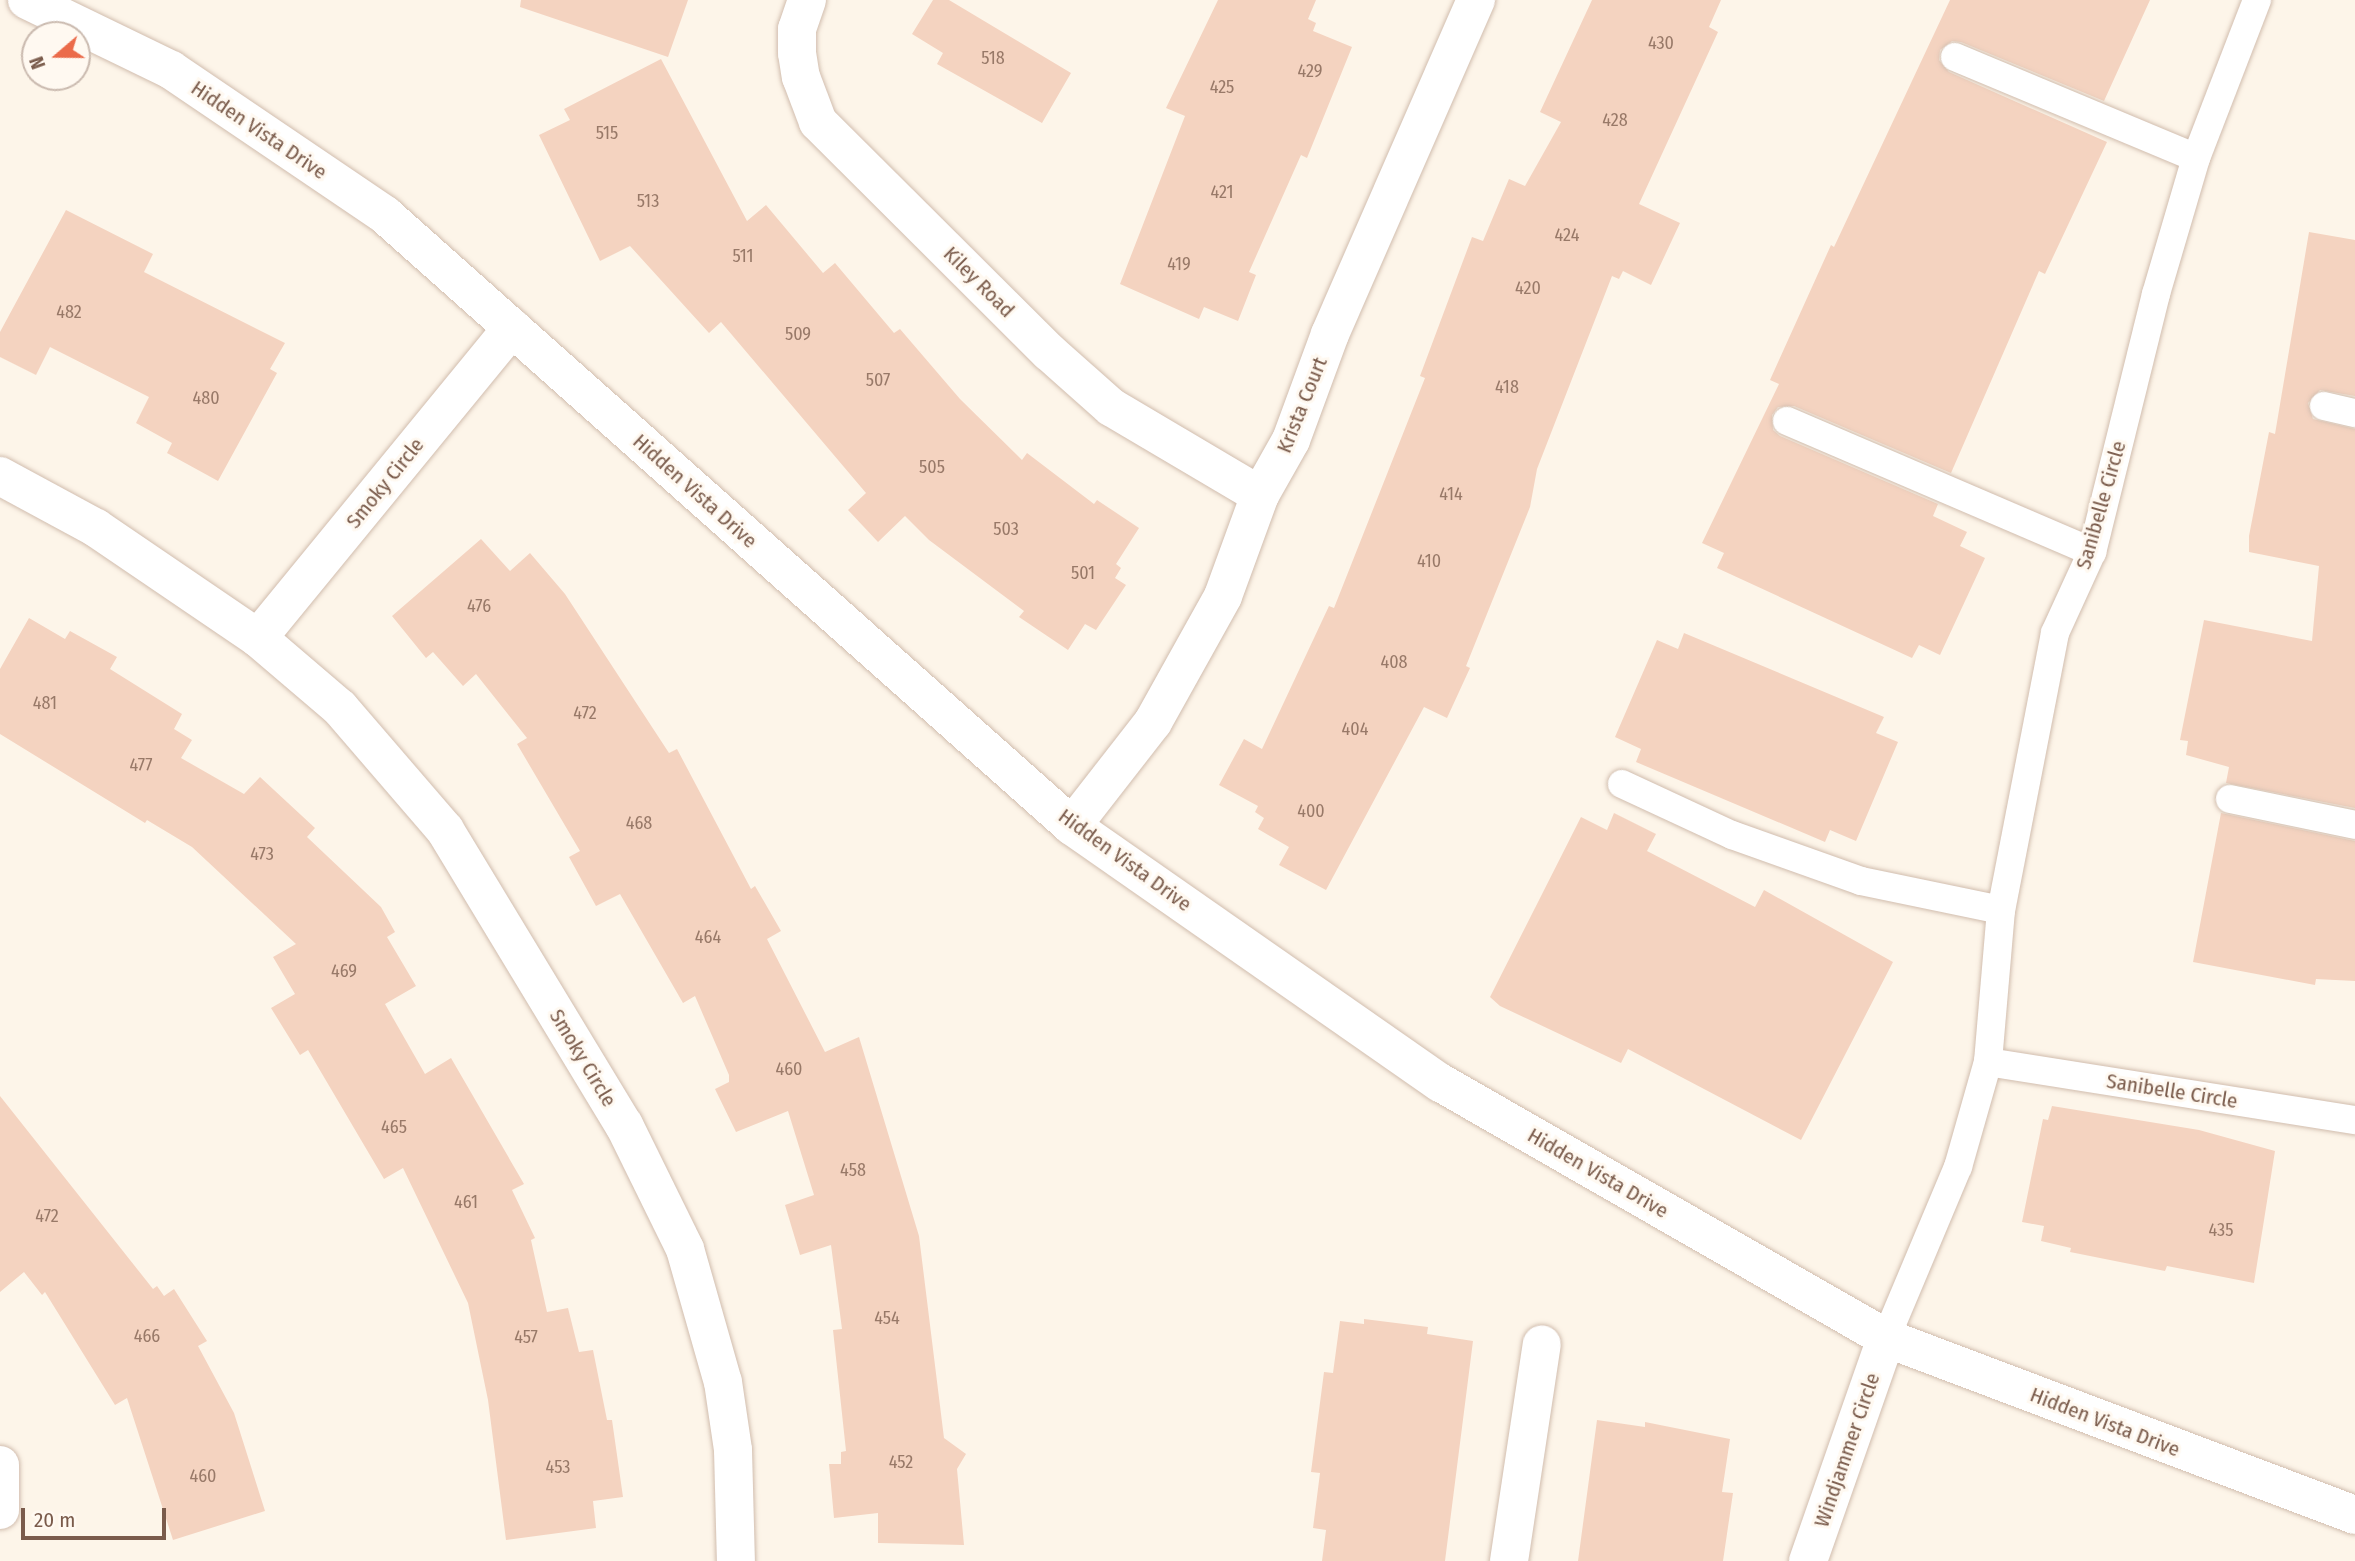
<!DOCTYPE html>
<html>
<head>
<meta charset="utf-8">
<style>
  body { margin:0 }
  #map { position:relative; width:2355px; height:1561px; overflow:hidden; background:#fdf5e9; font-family:"Fira Sans Condensed",sans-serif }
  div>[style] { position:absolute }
  .building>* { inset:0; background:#f4d3c0 }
  .roads { filter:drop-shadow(0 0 2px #d1bdae) drop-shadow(0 0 2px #d1bdae) }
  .lane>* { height:28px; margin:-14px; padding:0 14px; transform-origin:14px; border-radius:14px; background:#fff }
  .street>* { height:38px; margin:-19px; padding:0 19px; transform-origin:19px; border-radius:19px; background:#fff }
  .secondary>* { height:38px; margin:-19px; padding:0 19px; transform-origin:19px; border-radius:19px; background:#fff }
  span { translate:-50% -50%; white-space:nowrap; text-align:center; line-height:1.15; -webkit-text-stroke:6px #fff9f1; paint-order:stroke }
  .number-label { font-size:18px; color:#987968 }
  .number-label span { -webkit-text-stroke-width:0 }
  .street-label { font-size:21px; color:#7a5b4b }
  .north { position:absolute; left:21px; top:21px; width:70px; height:70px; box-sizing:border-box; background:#fff9f1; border:2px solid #cabaaf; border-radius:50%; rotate:250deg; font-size:19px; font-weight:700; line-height:28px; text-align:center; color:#7a5b4b }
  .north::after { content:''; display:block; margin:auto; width:24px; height:32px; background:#eb6b4a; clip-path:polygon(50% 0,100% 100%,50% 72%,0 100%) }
  .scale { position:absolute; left:21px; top:1508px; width:145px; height:32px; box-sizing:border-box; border:4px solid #7a5b4b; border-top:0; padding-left:9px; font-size:21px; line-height:24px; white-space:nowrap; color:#7a5b4b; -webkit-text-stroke:5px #fff9f1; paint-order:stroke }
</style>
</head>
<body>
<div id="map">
  <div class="building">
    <i style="clip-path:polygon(521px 0,688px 0,668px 57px,520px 7px)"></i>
    <i style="clip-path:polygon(933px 0,949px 0,1071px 73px,1042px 123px,937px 64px,943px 53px,912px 34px)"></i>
    <i style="clip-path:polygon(1218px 0,1316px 0,1308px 19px,1316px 23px,1313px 31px,1352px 47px,1307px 158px,1301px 155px,1249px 272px,1256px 275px,1238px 321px,1204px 307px,1199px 319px,1120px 284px,1185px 116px,1166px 108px)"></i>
    <i style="clip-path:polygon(1592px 0,1721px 0,1709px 27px,1718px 32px,1639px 204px,1680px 223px,1651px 285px,1623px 271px,1619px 279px,1612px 276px,1537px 469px,1530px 507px,1466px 666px,1470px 668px,1447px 718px,1424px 707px,1326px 890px,1279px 865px,1289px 847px,1258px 829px,1264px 818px,1255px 812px,1258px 806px,1219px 785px,1244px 739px,1262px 749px,1329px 606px,1334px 608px,1425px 378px,1420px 376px,1472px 237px,1483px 241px,1509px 179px,1525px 186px,1561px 122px,1540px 112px)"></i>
    <i style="clip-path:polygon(1950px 0,2150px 0,2104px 101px,1961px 42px,1952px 41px,1940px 50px,1939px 60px,1949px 72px,2107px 142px,2045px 274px,2039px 271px,1951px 473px,1794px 406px,1778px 407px,1772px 415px,1773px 430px,1780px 436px,1938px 504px,1933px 516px,1967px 532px,1960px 546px,1985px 558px,1940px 655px,1919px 645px,1912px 658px,1717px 568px,1724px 553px,1702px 543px,1779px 384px,1770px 380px,1831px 245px,1834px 247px)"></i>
    <i style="clip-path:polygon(661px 59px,747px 221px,766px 205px,823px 273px,835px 263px,894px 333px,900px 329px,960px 399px,1022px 460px,1027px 453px,1094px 504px,1097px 500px,1139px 528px,1116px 564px,1121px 568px,1115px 578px,1126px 585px,1096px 630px,1085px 624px,1068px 650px,1019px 617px,1024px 611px,929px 540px,905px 516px,878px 542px,848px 510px,866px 493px,721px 322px,709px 333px,630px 246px,600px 261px,539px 135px,570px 120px,564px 109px)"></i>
    <i style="clip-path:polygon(66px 210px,153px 254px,144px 272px,285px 343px,270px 369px,277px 373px,218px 481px,167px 453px,172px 443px,136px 423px,149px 397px,50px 347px,36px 375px,0 357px,0 332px)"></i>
    <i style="clip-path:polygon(2309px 232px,2355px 240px,2355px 396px,2320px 390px,2308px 403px,2313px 419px,2355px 429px,2355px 808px,2226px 783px,2229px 767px,2186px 755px,2188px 741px,2180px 740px,2204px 620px,2312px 641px,2319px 566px,2249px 552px,2249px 536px,2269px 432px,2275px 434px)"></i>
    <i style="clip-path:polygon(481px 539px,510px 571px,530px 553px,565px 594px,669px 753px,677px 749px,751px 889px,755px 886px,781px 931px,767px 939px,825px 1052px,859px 1037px,919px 1236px,944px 1438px,966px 1454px,957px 1469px,964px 1545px,878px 1543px,878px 1513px,834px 1518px,829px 1464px,841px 1464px,841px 1452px,846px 1451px,833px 1330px,842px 1329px,831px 1245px,800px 1255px,785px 1205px,814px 1195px,788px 1111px,736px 1132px,715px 1089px,729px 1082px,729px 1075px,695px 996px,683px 1003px,620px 894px,596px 906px,569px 857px,580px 851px,517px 744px,527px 738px,476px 674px,463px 686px,433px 652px,426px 658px,392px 616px)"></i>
    <i style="clip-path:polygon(29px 618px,65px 639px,70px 631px,117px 657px,110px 669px,182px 714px,174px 729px,192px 740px,181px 758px,244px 794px,260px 777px,315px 828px,307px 837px,381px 907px,395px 932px,387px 937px,416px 986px,385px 1004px,425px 1074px,451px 1058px,524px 1184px,512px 1190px,535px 1238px,531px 1240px,547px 1312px,568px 1308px,579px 1352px,593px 1350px,607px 1420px,612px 1420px,623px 1497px,593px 1501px,596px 1528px,506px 1540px,488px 1400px,468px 1303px,403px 1168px,384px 1179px,308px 1050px,300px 1055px,271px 1008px,295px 994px,273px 957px,296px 944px,192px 847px,147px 820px,145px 823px,0 734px,0 669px)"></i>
    <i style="clip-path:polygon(1684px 633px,1884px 717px,1876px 733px,1898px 742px,1856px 841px,1830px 830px,1825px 842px,1636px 762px,1641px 749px,1615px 737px,1657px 640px,1678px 649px)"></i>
    <i style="clip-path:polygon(1614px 813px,1656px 834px,1647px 851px,1755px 907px,1764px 890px,1893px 962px,1801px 1140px,1628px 1049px,1621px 1063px,1500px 1006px,1490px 997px,1581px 817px,1607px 830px)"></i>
    <i style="clip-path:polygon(2221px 813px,2355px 841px,2355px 981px,2316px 979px,2315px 985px,2193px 962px)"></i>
    <i style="clip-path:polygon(0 1096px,153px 1289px,157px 1286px,164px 1296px,174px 1289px,207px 1341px,198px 1346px,234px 1413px,265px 1511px,173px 1540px,127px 1398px,115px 1405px,45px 1292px,42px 1295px,24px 1272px,0 1292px)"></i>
    <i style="clip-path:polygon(2052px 1106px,2199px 1130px,2275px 1151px,2254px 1283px,2167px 1266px,2165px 1271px,2070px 1252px,2071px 1248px,2041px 1241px,2044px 1226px,2022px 1222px,2043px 1119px,2048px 1120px)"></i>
    <i style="clip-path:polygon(1364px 1319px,1428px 1327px,1427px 1334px,1473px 1341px,1445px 1561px,1322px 1561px,1326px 1530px,1313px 1528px,1320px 1473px,1311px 1472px,1324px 1372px,1333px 1373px,1340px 1321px,1364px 1324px)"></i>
    <i style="clip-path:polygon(1597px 1420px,1645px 1427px,1645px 1422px,1730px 1439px,1722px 1492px,1733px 1493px,1723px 1561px,1578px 1561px)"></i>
  </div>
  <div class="roads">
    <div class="lane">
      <i style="left:2257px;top:0;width:169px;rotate:111.1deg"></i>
      <i style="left:2196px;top:158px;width:142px;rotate:106.4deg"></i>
      <i style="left:2156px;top:294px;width:266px;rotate:103.9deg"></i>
      <i style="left:2092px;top:552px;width:89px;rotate:114.6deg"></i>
      <i style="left:2055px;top:633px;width:282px;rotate:101deg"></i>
      <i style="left:2001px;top:910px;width:153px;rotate:94.9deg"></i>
      <i style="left:1988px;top:1062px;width:372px;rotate:9deg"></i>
      <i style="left:1955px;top:57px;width:261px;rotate:22.7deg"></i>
      <i style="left:2324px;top:406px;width:32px;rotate:13deg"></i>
      <i style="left:1787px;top:421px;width:332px;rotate:23.2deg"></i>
      <i style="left:1622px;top:784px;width:121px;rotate:24.9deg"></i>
      <i style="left:1732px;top:835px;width:137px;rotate:19.6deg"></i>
      <i style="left:1861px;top:881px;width:143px;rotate:11.7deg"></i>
      <i style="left:2230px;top:799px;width:128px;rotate:11.7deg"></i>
      <i style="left:1886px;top:1338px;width:186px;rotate:-67.2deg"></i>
      <i style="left:1958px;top:1167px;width:109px;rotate:-74.1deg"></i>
    </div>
    <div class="street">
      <i style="left:807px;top:0;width:31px;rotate:109deg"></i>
      <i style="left:797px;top:29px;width:24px;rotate:90deg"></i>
      <i style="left:797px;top:53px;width:24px;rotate:81deg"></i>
      <i style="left:801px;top:77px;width:48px;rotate:69.3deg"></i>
      <i style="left:818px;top:122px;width:326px;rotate:44.9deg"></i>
      <i style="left:1049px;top:352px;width:83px;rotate:41.6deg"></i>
      <i style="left:1111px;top:407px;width:173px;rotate:30.6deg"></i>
      <i style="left:0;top:476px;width:109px;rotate:28.4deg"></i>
      <i style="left:96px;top:528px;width:196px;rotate:34.2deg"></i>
      <i style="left:258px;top:638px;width:108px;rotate:40.5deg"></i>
      <i style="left:340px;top:708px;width:161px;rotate:49.3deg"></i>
      <i style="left:445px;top:830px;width:345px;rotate:58.8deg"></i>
      <i style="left:624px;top:1125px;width:138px;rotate:63.8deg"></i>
      <i style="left:685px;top:1249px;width:138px;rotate:74.1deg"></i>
      <i style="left:723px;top:1382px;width:69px;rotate:81.6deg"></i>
      <i style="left:733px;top:1450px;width:111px;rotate:88.5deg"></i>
      <i style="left:258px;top:638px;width:401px;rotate:-50.7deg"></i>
      <i style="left:1072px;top:826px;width:132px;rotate:-52.1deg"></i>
      <i style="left:1153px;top:722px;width:144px;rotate:-60.9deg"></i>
      <i style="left:1223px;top:596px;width:108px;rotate:-69.9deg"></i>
      <i style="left:1260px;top:495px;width:63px;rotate:-60.6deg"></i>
      <i style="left:1291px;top:440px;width:113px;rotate:-69.8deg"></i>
      <i style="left:1330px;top:334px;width:365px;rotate:-66.4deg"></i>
      <i style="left:0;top:1465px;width:45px;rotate:90deg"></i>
      <i style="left:1509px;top:1561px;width:219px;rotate:-81.4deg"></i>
      <i style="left:1808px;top:1561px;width:236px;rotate:-70.7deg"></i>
    </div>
    <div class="secondary">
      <i style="left:27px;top:0;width:160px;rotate:25.9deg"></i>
      <i style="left:171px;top:70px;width:258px;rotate:34.1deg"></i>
      <i style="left:385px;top:215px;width:919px;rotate:41.65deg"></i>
      <i style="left:1072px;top:826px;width:450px;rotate:34.9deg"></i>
      <i style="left:1441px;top:1083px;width:513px;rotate:29.81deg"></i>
      <i style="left:1886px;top:1338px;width:501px;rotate:20.68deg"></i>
    </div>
  </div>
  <div class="number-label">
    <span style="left:1661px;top:43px">430</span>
    <span style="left:993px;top:58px">518</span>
    <span style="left:1310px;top:71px">429</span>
    <span style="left:1222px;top:87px">425</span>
    <span style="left:1615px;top:120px">428</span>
    <span style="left:607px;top:133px">515</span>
    <span style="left:1222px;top:192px">421</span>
    <span style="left:648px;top:201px">513</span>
    <span style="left:1567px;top:235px">424</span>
    <span style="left:743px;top:256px">511</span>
    <span style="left:1179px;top:264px">419</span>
    <span style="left:1528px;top:288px">420</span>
    <span style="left:69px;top:312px">482</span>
    <span style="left:798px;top:334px">509</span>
    <span style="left:878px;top:380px">507</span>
    <span style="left:1507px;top:387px">418</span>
    <span style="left:206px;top:398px">480</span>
    <span style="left:932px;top:467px">505</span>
    <span style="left:1451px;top:494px">414</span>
    <span style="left:1006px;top:529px">503</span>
    <span style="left:1429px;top:561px">410</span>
    <span style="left:1083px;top:573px">501</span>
    <span style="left:479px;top:606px">476</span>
    <span style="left:1394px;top:662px">408</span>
    <span style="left:45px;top:703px">481</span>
    <span style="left:585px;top:713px">472</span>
    <span style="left:1355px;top:729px">404</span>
    <span style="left:141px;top:765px">477</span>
    <span style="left:1311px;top:811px">400</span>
    <span style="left:639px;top:823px">468</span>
    <span style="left:262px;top:854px">473</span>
    <span style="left:708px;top:937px">464</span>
    <span style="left:344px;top:971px">469</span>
    <span style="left:789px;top:1069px">460</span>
    <span style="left:394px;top:1127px">465</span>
    <span style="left:853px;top:1170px">458</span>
    <span style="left:466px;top:1202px">461</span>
    <span style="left:47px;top:1216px">472</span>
    <span style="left:2221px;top:1230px">435</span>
    <span style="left:887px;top:1318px">454</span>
    <span style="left:147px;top:1336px">466</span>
    <span style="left:526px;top:1337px">457</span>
    <span style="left:901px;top:1462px">452</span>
    <span style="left:558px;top:1467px">453</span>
    <span style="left:203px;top:1476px">460</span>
  </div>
  <div class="street-label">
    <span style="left:259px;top:130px;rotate:34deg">Hidden Vista Drive</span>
    <span style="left:979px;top:282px;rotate:45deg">Kiley Road</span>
    <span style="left:1302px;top:405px;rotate:-68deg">Krista Court</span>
    <span style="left:385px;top:483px;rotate:-51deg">Smoky Circle</span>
    <span style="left:695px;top:491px;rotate:42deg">Hidden Vista Drive</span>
    <span style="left:2101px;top:505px;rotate:-74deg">Sanibelle Circle</span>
    <span style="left:1125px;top:860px;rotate:36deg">Hidden Vista Drive</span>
    <span style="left:583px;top:1058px;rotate:59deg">Smoky Circle</span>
    <span style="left:2172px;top:1091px;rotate:9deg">Sanibelle Circle</span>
    <span style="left:1598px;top:1173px;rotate:30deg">Hidden Vista Drive</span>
    <span style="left:2105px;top:1422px;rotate:21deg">Hidden Vista Drive</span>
    <span style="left:1847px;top:1450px;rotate:-71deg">Windjammer Circle</span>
  </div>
  <div class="north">N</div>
  <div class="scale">20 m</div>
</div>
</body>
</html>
